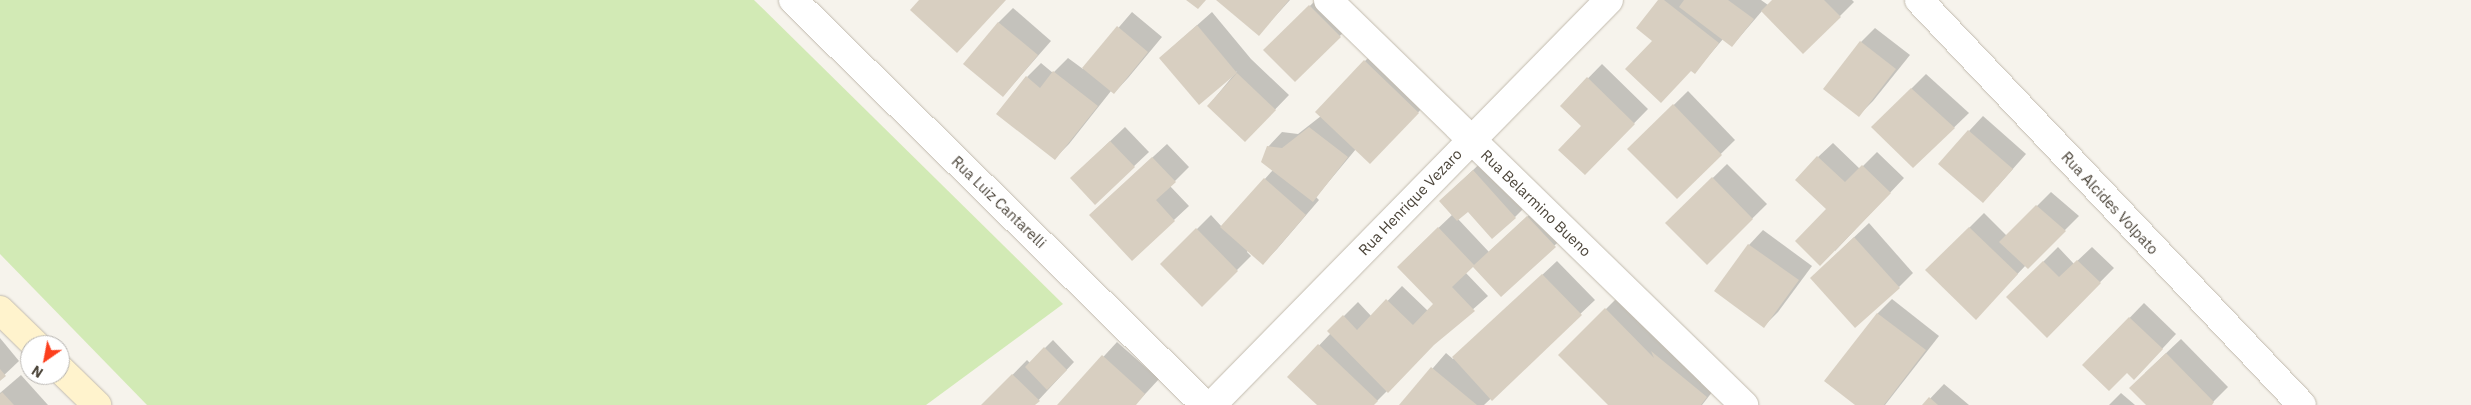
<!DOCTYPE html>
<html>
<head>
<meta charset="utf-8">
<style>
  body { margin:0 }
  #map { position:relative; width:2471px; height:405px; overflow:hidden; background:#f6f3ec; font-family:"IBM Plex Sans",sans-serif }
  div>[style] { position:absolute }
  .green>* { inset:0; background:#d2eab5 }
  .shadow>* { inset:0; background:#0003 }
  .building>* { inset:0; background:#d8cfc1 }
  .roads { filter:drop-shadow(0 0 1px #c2bbae) drop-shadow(0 0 1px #c2bbae) }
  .street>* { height:28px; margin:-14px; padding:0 14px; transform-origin:14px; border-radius:14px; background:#fff }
  .secondary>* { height:28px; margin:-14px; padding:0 14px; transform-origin:14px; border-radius:14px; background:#fff3cd }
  span { translate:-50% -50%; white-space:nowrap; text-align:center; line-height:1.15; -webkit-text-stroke:5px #fff; paint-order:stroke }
  .street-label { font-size:15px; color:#4b4439 }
  .north { position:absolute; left:20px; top:335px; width:50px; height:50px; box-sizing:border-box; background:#fff; border:1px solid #b7b4b0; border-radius:50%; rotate:213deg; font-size:14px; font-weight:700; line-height:20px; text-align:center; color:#4b4439 }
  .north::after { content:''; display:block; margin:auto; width:18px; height:22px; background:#fc3f1d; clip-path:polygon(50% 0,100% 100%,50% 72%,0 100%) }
</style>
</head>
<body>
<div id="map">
  <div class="green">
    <i style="clip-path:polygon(0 0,754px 0,1063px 304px,926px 405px,147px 405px,0 254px)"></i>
  </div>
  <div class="shadow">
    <i style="clip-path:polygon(1218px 0,1290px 0,1259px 34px)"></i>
    <i style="clip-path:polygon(1316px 0,1354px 22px,1295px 80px,1265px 50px)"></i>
    <i style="clip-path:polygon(1660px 0,1761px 0,1768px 5px,1773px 0,1852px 0,1854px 2px,1803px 53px,1762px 11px,1732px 46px,1723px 39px,1695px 72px,1654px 41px)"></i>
    <i style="clip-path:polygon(1013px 8px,1051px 41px,1003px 96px,998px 23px)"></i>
    <i style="clip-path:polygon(1132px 12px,1162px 37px,1128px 78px,1114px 93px,1111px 91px,1069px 144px,1055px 158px,1027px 77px,1041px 63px,1053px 73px,1068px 58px,1083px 69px)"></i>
    <i style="clip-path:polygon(1212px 12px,1251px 59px,1289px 95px,1259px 126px,1208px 106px,1237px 71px,1199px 103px,1160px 58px)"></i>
    <i style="clip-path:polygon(1875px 28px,1910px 55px,1873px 101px,1859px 115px,1861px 42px)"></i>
    <i style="clip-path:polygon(1379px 47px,1432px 98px,1370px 162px,1356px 149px,1316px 197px,1319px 200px,1277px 249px,1263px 263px,1248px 250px,1247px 252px,1251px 256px,1202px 305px,1162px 264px,1211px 215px,1222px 227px,1273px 170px,1268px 147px,1282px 132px,1298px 134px,1321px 116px,1365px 61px)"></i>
    <i style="clip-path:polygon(1602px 64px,1648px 109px,1599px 159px,1582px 126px,1561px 106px)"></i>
    <i style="clip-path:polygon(1926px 74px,1969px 113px,1913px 167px,1873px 127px)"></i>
    <i style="clip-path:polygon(1688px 91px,1735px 140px,1677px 197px,1629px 149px)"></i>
    <i style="clip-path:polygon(1983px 116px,2026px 154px,1997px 187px,1969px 131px)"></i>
    <i style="clip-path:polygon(1125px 127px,1149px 152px,1095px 203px,1086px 164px)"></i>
    <i style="clip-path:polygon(1833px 143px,1860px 169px,1877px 152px,1904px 178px,1835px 251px,1818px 157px)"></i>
    <i style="clip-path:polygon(1167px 144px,1189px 167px,1170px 186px,1189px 206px,1132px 259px,1090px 215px)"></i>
    <i style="clip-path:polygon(1488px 156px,1529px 203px,1515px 217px,1468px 210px,1458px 219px,1489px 252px,1542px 203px,1569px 232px,1501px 295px,1473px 265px,1465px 272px,1488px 296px,1436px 342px,1373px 405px,1319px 405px,1289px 377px,1331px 333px,1329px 331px,1358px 302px,1372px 317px,1402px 286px,1428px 311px,1435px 304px,1413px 252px,1452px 215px,1440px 201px)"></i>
    <i style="clip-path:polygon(1727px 164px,1767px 204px,1707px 263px,1667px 223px)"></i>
    <i style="clip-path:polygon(2051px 192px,2079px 216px,2028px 267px,2026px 265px,1976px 318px,1927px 270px,1984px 213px,2007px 236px)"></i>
    <i style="clip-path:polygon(1869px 223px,1913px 273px,1899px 287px,1826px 264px)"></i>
    <i style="clip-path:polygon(1763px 230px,1812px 266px,1778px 312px,1764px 326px,1716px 291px,1749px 245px)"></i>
    <i style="clip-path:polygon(2058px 247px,2074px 264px,2092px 247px,2114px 268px,2047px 336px,2008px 297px)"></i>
    <i style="clip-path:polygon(1557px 261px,1595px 300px,1484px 405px,1401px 405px,1446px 353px,1453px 359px)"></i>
    <i style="clip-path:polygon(1620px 295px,1720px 382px,1702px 405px,1610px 405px,1560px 355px)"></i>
    <i style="clip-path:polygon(1892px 299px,1939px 336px,1885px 405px,1857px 405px,1825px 381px,1878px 313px)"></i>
    <i style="clip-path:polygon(2144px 303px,2176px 334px,2148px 364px,2127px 371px,2084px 365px)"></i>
    <i style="clip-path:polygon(0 338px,19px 361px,0 379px)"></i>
    <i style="clip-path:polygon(2181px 339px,2228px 387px,2210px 405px,2148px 405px,2145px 373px)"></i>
    <i style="clip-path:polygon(1053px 340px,1074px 362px,1034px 405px,983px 405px,1027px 360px,1030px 363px)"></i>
    <i style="clip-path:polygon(1117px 342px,1159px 379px,1135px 405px,1059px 405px)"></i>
    <i style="clip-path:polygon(21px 375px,48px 405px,0 405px,0 393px)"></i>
    <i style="clip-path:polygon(1944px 384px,1969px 405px,1924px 405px)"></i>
    <i style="clip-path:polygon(2121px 393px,2135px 405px,2109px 405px)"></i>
  </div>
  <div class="building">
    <i style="clip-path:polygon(919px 0,1006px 0,957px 53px,910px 10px)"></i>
    <i style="clip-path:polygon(1186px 0,1206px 0,1198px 9px)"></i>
    <i style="clip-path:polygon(1216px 0,1289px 0,1259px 36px)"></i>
    <i style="clip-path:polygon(1658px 0,1664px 0,1719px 43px,1695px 74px,1691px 71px,1661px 103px,1625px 69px,1652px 41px,1636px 28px)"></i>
    <i style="clip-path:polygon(1684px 0,1728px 0,1754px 19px,1732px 47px,1679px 7px)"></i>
    <i style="clip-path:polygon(1772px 0,1824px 0,1841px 17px,1803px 54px,1761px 11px)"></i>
    <i style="clip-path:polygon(1309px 5px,1341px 37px,1295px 82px,1263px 50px)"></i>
    <i style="clip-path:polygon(998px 22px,1038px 55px,1003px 97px,963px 64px)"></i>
    <i style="clip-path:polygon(1197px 25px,1237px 73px,1199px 105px,1159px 58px)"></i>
    <i style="clip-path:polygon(1117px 26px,1148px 52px,1114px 94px,1082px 68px)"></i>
    <i style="clip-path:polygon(1860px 41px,1896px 69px,1859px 117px,1823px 89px)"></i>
    <i style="clip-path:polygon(1364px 60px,1419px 113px,1370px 164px,1315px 112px)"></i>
    <i style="clip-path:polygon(1053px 71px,1098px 106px,1055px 160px,996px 114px,1026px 76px,1040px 88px)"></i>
    <i style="clip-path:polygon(1237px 73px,1276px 110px,1245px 142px,1207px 106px)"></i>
    <i style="clip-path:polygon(1587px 77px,1635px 124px,1585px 175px,1558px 150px,1581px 126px,1560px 106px)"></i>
    <i style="clip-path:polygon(1911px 88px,1955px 128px,1913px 168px,1871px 127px)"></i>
    <i style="clip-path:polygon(1673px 104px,1722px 155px,1677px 199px,1627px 149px)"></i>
    <i style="clip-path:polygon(1309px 127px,1348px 157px,1313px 202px,1261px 162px,1267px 146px,1282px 148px)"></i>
    <i style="clip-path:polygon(1968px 130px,2013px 169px,1983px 203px,1938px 164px)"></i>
    <i style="clip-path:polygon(1110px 141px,1135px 167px,1095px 205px,1070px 178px)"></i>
    <i style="clip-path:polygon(1817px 156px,1845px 182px,1862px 165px,1891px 193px,1820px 266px,1795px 241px,1826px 209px,1795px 180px)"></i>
    <i style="clip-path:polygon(1152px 157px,1176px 182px,1156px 200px,1175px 221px,1132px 261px,1089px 215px)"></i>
    <i style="clip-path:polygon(1473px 170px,1516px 218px,1492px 239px,1468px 212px,1457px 221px,1439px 201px)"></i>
    <i style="clip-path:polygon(1712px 177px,1753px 219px,1707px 265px,1665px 223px)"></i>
    <i style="clip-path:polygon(1264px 178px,1306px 215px,1263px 265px,1220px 227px)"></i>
    <i style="clip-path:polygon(2036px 205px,2066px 231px,2028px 269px,1999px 242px)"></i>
    <i style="clip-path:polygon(1527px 216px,1556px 247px,1501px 297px,1473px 267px,1452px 287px,1475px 311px,1434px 345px,1388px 393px,1327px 331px,1343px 315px,1357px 330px,1386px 299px,1413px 325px,1433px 304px,1397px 267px,1438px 227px,1474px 265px)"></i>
    <i style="clip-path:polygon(1969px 227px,2018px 274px,1976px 320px,1925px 270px)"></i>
    <i style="clip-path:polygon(1196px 228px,1238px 271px,1202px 307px,1160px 264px)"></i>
    <i style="clip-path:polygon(1854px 237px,1900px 288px,1855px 328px,1810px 278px)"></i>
    <i style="clip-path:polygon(1748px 244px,1799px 280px,1764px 328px,1714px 291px)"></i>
    <i style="clip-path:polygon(2077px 260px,2101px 283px,2047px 338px,2006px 297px,2043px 261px,2059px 277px)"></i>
    <i style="clip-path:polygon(1542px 274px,1582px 315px,1492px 401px,1452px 357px)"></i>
    <i style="clip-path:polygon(1605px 308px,1654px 358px,1651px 351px,1707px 397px,1701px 405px,1608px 405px,1558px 355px)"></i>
    <i style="clip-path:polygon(1877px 313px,1926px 350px,1884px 405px,1855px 405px,1824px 381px)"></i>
    <i style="clip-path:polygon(2129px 317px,2163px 349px,2134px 380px,2127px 373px,2109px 391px,2082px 365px)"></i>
    <i style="clip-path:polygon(1318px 344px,1378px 401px,1374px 405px,1317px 405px,1287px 377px)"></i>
    <i style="clip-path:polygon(1044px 347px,1067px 370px,1047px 390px,1025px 367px)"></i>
    <i style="clip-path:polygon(2166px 353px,2214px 402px,2212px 405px,2146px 405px,2129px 388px)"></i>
    <i style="clip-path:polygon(1102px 355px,1145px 394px,1136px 405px,1057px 405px)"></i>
    <i style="clip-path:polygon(1431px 367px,1477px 405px,1399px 405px)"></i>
    <i style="clip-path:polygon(0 369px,6px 376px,0 381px)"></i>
    <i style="clip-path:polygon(1012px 374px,1040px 401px,1035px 405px,981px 405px)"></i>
    <i style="clip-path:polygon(2px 392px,14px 405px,0 405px,0 394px)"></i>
    <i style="clip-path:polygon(1929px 397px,1938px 405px,1922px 405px)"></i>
  </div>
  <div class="roads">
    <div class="street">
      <i style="left:793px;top:0;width:578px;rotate:44.51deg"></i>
      <i style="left:1328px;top:0;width:581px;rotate:44.23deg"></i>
      <i style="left:1919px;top:0;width:557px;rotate:46.6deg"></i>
      <i style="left:1212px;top:405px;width:567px;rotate:-45.57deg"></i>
    </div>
    <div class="secondary">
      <i style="left:0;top:310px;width:50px;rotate:44.2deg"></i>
      <i style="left:60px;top:369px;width:52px;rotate:44.2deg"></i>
    </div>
  </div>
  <div class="street-label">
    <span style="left:999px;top:202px;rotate:44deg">Rua Luiz Cantarelli</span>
    <span style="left:1410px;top:202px;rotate:-46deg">Rua Henrique Vezaro</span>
    <span style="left:1536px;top:203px;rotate:44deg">Rua Belarmino Bueno</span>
    <span style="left:2110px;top:203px;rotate:47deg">Rua Alcides Volpato</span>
  </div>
  <div class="north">N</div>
</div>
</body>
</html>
